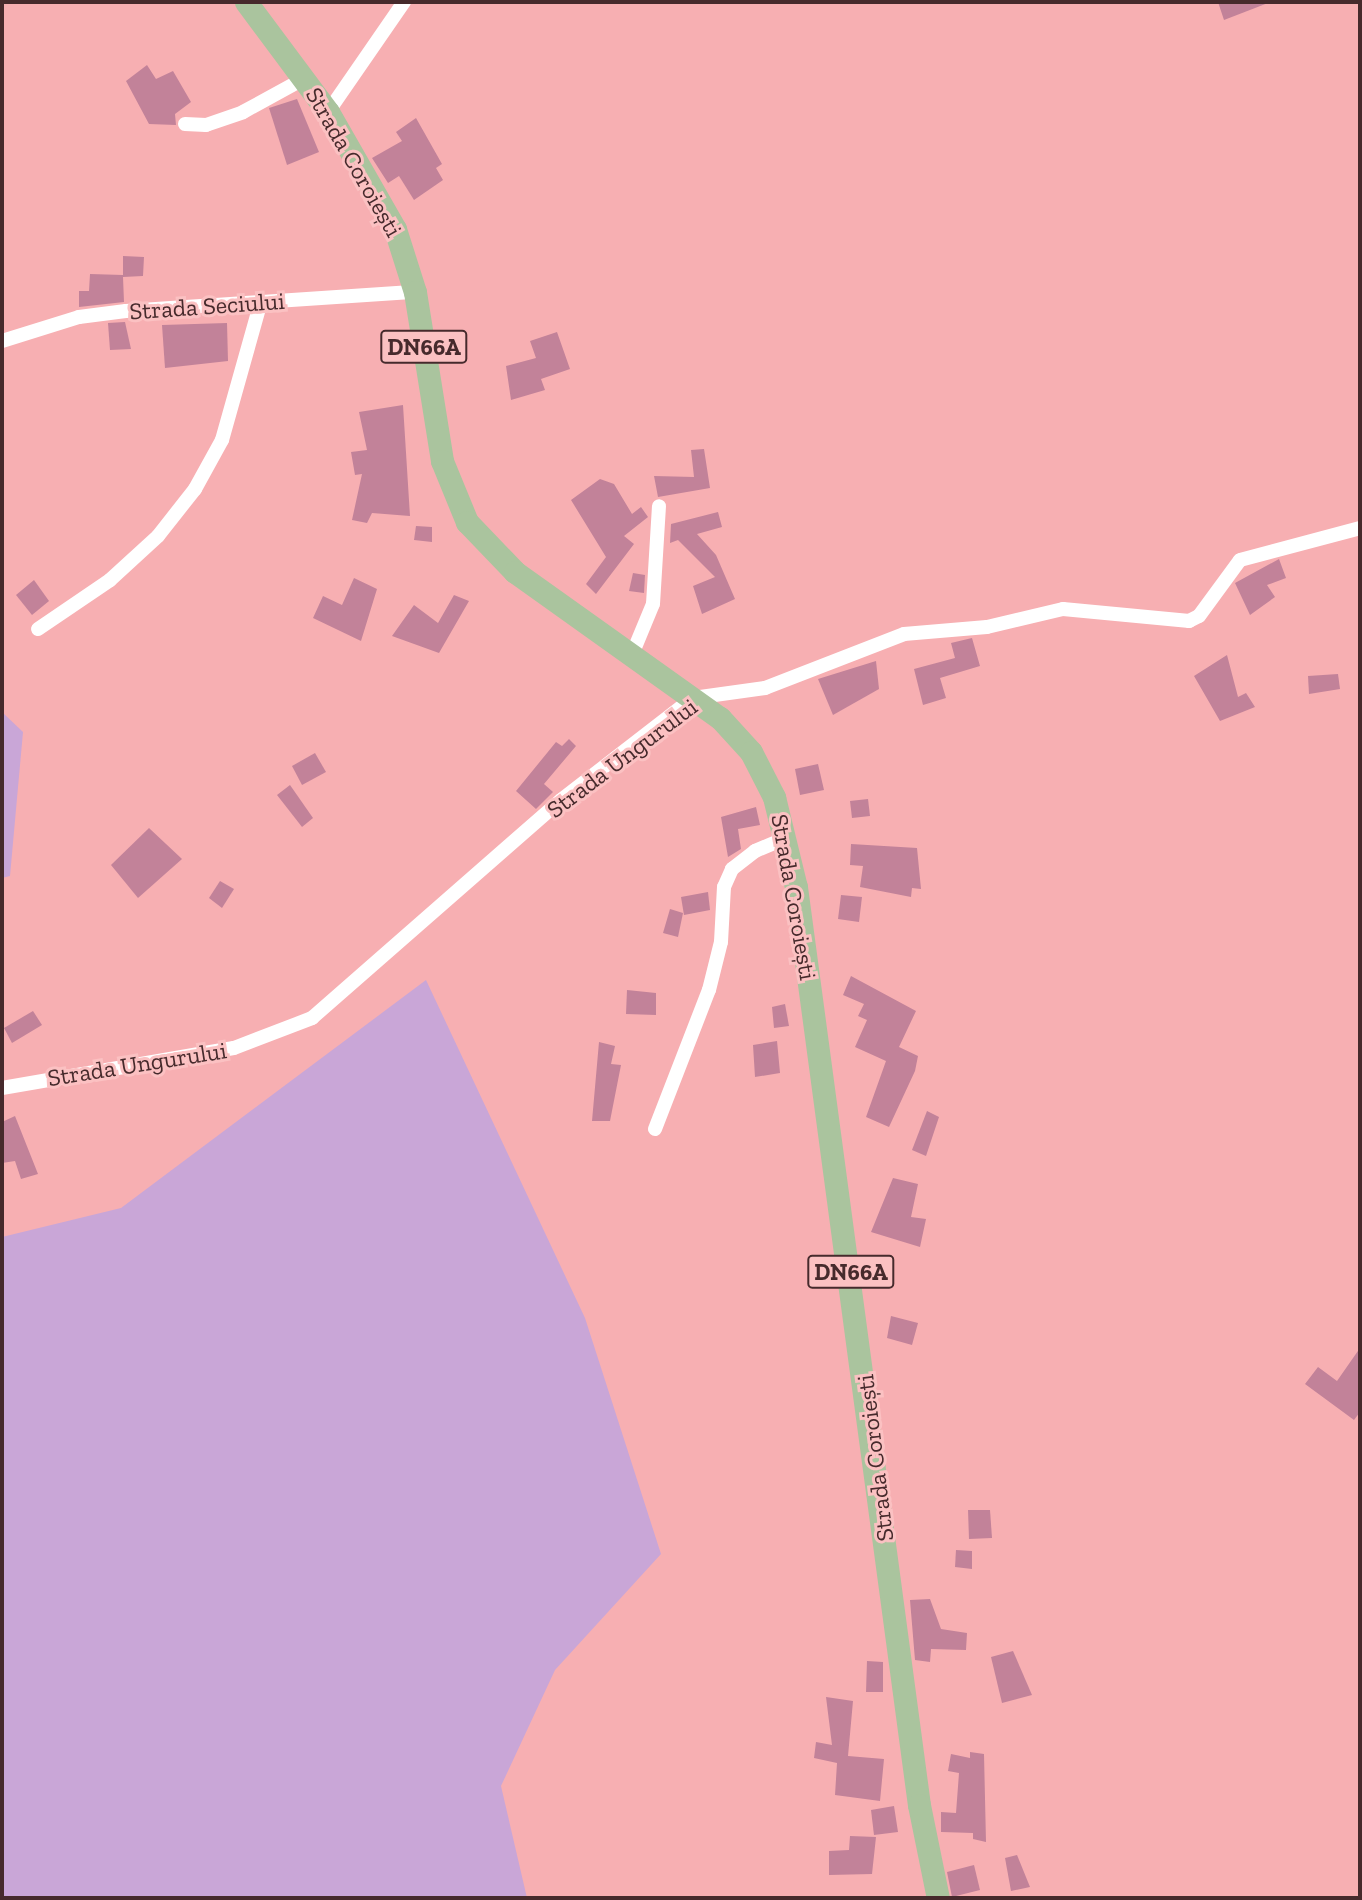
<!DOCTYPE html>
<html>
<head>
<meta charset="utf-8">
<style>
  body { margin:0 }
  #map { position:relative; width:1362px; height:1900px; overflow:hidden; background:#f7afb2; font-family:"Zilla Slab",serif }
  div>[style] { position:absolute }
  .green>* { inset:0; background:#c9a6d7 }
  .building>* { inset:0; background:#c28299 }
  .street>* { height:14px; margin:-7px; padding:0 7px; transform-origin:7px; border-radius:7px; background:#fff }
  .primary>* { height:23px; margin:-11.5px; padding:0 11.5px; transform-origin:11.5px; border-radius:11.5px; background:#aac49e }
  span { translate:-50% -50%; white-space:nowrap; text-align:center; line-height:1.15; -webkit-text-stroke:6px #fbc1c2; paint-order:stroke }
  .shield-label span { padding:2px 5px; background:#fbc1c2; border:2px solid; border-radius:5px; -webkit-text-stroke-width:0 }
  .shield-label { font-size:23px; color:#462a2c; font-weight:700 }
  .street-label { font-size:24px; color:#462a2c }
  .frame { position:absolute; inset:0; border:4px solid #462a2c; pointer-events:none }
</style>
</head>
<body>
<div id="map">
  <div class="green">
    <i style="clip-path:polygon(2px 712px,23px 732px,10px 876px,2px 878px)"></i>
    <i style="clip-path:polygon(426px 980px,585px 1318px,661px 1554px,555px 1670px,501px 1786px,527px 1898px,2px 1898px,2px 1237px,121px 1208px)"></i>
  </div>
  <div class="building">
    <i style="clip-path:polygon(1218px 2px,1268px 2px,1268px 3px,1224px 20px)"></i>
    <i style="clip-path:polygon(147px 65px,156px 79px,173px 71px,191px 102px,175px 114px,176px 125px,149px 124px,126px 81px)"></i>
    <i style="clip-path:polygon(297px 99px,319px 152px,287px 165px,269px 108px)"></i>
    <i style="clip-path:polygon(416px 118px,442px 164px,436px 168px,443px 180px,414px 200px,399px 176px,388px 183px,372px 158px,402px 141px,396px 132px)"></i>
    <i style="clip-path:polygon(123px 256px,144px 257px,143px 276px,123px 277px,124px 302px,79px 307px,79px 291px,89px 291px,90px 274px,123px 275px)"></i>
    <i style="clip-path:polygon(125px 322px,131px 349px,110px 350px,108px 323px)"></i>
    <i style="clip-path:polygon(227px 323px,228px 361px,165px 368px,162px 325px)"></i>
    <i style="clip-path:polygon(557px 332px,570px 369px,541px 379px,545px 390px,511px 400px,506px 366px,536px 358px,530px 341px)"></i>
    <i style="clip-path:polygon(403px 405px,410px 516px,372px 513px,367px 523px,352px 520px,362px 474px,355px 475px,351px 452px,367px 450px,359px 412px)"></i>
    <i style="clip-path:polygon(704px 449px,710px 488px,658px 497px,654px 476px,694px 477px,691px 450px)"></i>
    <i style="clip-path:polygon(600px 479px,614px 484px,632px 514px,641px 507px,648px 517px,624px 536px,634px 544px,596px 594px,586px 584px,606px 557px,571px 500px)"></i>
    <i style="clip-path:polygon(718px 512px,722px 527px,697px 534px,716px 555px,735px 599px,702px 614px,693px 586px,715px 577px,678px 540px,670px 543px,671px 524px)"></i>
    <i style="clip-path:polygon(416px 526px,432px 527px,432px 542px,414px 540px)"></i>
    <i style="clip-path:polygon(1279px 559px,1286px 578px,1267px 585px,1275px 597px,1250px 615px,1235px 583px)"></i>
    <i style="clip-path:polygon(633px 573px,645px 575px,644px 593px,629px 591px)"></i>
    <i style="clip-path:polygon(354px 578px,377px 589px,361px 641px,313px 618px,323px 596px,342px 605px)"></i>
    <i style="clip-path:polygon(34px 580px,49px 601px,32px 615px,16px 595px)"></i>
    <i style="clip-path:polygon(454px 595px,469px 601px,439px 653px,392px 636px,414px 605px,438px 623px)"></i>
    <i style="clip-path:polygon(972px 638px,980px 666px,940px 678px,946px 698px,923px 705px,914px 669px,955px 658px,951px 643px)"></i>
    <i style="clip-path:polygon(1227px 655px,1238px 697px,1246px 693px,1255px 707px,1220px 721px,1194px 676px)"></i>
    <i style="clip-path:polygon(876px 661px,879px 689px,833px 715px,818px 679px)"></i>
    <i style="clip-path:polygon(1338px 674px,1340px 689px,1309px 694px,1308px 676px)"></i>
    <i style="clip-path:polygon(569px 739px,576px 746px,544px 784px,553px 792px,536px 809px,516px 791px,556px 742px,562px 746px)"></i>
    <i style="clip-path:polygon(315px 753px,326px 772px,302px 785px,292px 766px)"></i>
    <i style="clip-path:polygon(818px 764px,824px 790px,800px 795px,795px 769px)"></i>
    <i style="clip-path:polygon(290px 785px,313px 818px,302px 827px,277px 795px)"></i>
    <i style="clip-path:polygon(868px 799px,870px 816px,852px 818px,850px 801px)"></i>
    <i style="clip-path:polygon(756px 807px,760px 825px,738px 829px,741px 849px,728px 857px,721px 817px)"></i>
    <i style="clip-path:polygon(149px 828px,182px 859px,138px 898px,111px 865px)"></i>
    <i style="clip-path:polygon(851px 844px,917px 848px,921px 889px,912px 888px,911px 897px,860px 887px,863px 866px,850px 865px)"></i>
    <i style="clip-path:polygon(220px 881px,234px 889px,222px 908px,209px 898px)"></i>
    <i style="clip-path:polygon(708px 892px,710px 910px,684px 915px,681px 897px)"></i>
    <i style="clip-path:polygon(841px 895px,862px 897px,859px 922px,838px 919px)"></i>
    <i style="clip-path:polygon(670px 909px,683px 913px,678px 937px,663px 933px)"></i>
    <i style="clip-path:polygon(851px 976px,916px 1011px,899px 1047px,918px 1056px,915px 1071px,889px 1127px,866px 1117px,886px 1061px,855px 1047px,867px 1020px,858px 1016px,864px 1004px,843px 995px)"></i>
    <i style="clip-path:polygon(627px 990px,656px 993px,656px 1015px,626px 1014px)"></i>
    <i style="clip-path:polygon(785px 1004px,789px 1026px,774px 1028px,772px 1007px)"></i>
    <i style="clip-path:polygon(33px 1011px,42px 1025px,12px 1043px,4px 1028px)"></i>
    <i style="clip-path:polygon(777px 1041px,780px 1073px,755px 1077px,753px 1045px)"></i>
    <i style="clip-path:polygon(599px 1042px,615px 1046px,611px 1064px,621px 1065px,610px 1121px,592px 1121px)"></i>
    <i style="clip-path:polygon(927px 1111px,939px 1117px,926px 1156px,912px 1150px)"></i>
    <i style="clip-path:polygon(15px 1116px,38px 1174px,21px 1179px,15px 1161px,2px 1163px,2px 1122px)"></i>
    <i style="clip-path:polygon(893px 1178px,918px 1184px,911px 1217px,926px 1219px,920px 1247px,871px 1232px)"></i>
    <i style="clip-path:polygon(891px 1316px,918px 1323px,912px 1345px,887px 1338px)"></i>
    <i style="clip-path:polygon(1360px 1348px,1360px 1412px,1354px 1420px,1305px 1384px,1318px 1367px,1337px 1381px)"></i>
    <i style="clip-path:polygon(968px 1510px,990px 1510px,992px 1538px,969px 1539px)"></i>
    <i style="clip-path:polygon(956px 1550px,972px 1551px,972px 1569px,955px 1567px)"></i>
    <i style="clip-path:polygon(930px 1599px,941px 1629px,967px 1633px,966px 1650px,931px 1649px,930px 1662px,915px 1660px,910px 1600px)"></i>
    <i style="clip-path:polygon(1013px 1651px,1032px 1695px,1002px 1703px,991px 1657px)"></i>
    <i style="clip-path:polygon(867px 1661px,883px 1662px,883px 1692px,866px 1692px)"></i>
    <i style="clip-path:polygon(826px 1697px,853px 1701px,848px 1756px,884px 1759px,880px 1801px,835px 1795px,837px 1763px,814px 1758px,816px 1742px,832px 1745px)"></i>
    <i style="clip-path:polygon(970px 1752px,984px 1754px,986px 1842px,973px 1839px,973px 1833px,941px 1832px,941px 1812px,956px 1813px,959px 1773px,948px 1771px,951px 1754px,970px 1758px)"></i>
    <i style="clip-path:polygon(894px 1806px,898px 1832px,874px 1835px,871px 1810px)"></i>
    <i style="clip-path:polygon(850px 1836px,876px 1837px,872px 1874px,829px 1875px,829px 1851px,849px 1850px)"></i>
    <i style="clip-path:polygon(1017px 1855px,1030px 1887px,1011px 1891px,1005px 1858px)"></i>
    <i style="clip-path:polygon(974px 1865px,980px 1890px,952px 1897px,947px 1872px)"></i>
  </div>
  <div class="street">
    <i style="left:328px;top:112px;width:134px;rotate:-55.4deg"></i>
    <i style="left:185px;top:124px;width:21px;rotate:3deg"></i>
    <i style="left:206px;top:125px;width:39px;rotate:-19deg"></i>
    <i style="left:243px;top:112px;width:71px;rotate:-28.7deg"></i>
    <i style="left:2px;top:341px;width:81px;rotate:-17.3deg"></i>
    <i style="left:79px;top:317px;width:47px;rotate:-7.3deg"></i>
    <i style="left:126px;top:311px;width:290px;rotate:-3.8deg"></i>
    <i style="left:38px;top:629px;width:87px;rotate:-34.2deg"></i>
    <i style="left:110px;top:580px;width:65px;rotate:-42.5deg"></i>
    <i style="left:158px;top:536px;width:60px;rotate:-51.8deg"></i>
    <i style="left:195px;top:489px;width:56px;rotate:-61.1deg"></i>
    <i style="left:222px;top:440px;width:144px;rotate:-74.3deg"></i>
    <i style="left:631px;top:657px;width:57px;rotate:-67.5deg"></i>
    <i style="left:653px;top:604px;width:98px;rotate:-86.5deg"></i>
    <i style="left:2px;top:1088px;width:235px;rotate:-9.8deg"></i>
    <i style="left:234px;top:1048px;width:84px;rotate:-21deg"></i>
    <i style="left:312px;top:1018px;width:331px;rotate:-41.2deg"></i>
    <i style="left:561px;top:800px;width:167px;rotate:-37.7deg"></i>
    <i style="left:693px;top:698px;width:73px;rotate:-7.9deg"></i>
    <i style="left:765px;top:688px;width:149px;rotate:-21.2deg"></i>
    <i style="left:904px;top:634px;width:83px;rotate:-4.8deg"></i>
    <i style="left:987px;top:627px;width:78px;rotate:-13.3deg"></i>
    <i style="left:1063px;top:609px;width:127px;rotate:5.4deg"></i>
    <i style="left:1189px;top:621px;width:11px;rotate:-27deg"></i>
    <i style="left:1199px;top:616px;width:69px;rotate:-53.8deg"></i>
    <i style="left:1240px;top:560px;width:124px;rotate:-14.9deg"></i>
    <i style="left:655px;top:1129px;width:149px;rotate:-68.8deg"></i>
    <i style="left:709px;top:990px;width:49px;rotate:-76deg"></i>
    <i style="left:721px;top:942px;width:55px;rotate:-86.9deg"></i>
    <i style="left:724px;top:887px;width:20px;rotate:-66deg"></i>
    <i style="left:732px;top:869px;width:29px;rotate:-38deg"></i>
    <i style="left:755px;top:851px;width:36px;rotate:-23deg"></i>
  </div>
  <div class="primary">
    <i style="left:246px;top:2px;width:137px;rotate:53.3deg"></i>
    <i style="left:328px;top:112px;width:135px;rotate:60.2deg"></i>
    <i style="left:395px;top:229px;width:66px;rotate:72.4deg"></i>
    <i style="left:415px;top:292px;width:171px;rotate:80.9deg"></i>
    <i style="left:442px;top:461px;width:66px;rotate:67.7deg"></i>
    <i style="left:467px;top:522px;width:69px;rotate:46.2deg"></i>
    <i style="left:515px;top:572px;width:252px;rotate:35.5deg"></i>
    <i style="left:720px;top:718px;width:46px;rotate:47.6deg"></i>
    <i style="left:751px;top:752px;width:51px;rotate:62.9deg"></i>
    <i style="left:774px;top:797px;width:93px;rotate:76.3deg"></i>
    <i style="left:796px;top:887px;width:926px;rotate:82.37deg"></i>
    <i style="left:919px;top:1805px;width:95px;rotate:78.5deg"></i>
  </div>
  <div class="shield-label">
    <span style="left:424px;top:347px">DN66A</span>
    <span style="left:851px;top:1272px">DN66A</span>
  </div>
  <div class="street-label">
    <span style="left:354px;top:162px;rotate:60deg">Strada Coroiești</span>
    <span style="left:207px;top:306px;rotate:-4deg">Strada Seciului</span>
    <span style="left:622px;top:758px;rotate:-37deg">Strada Ungurului</span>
    <span style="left:794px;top:897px;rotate:80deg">Strada Coroiești</span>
    <span style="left:137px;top:1064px;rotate:-9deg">Strada Ungurului</span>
    <span style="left:875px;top:1458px;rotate:-97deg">Strada Coroiești</span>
  </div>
  <div class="frame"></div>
</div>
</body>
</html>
